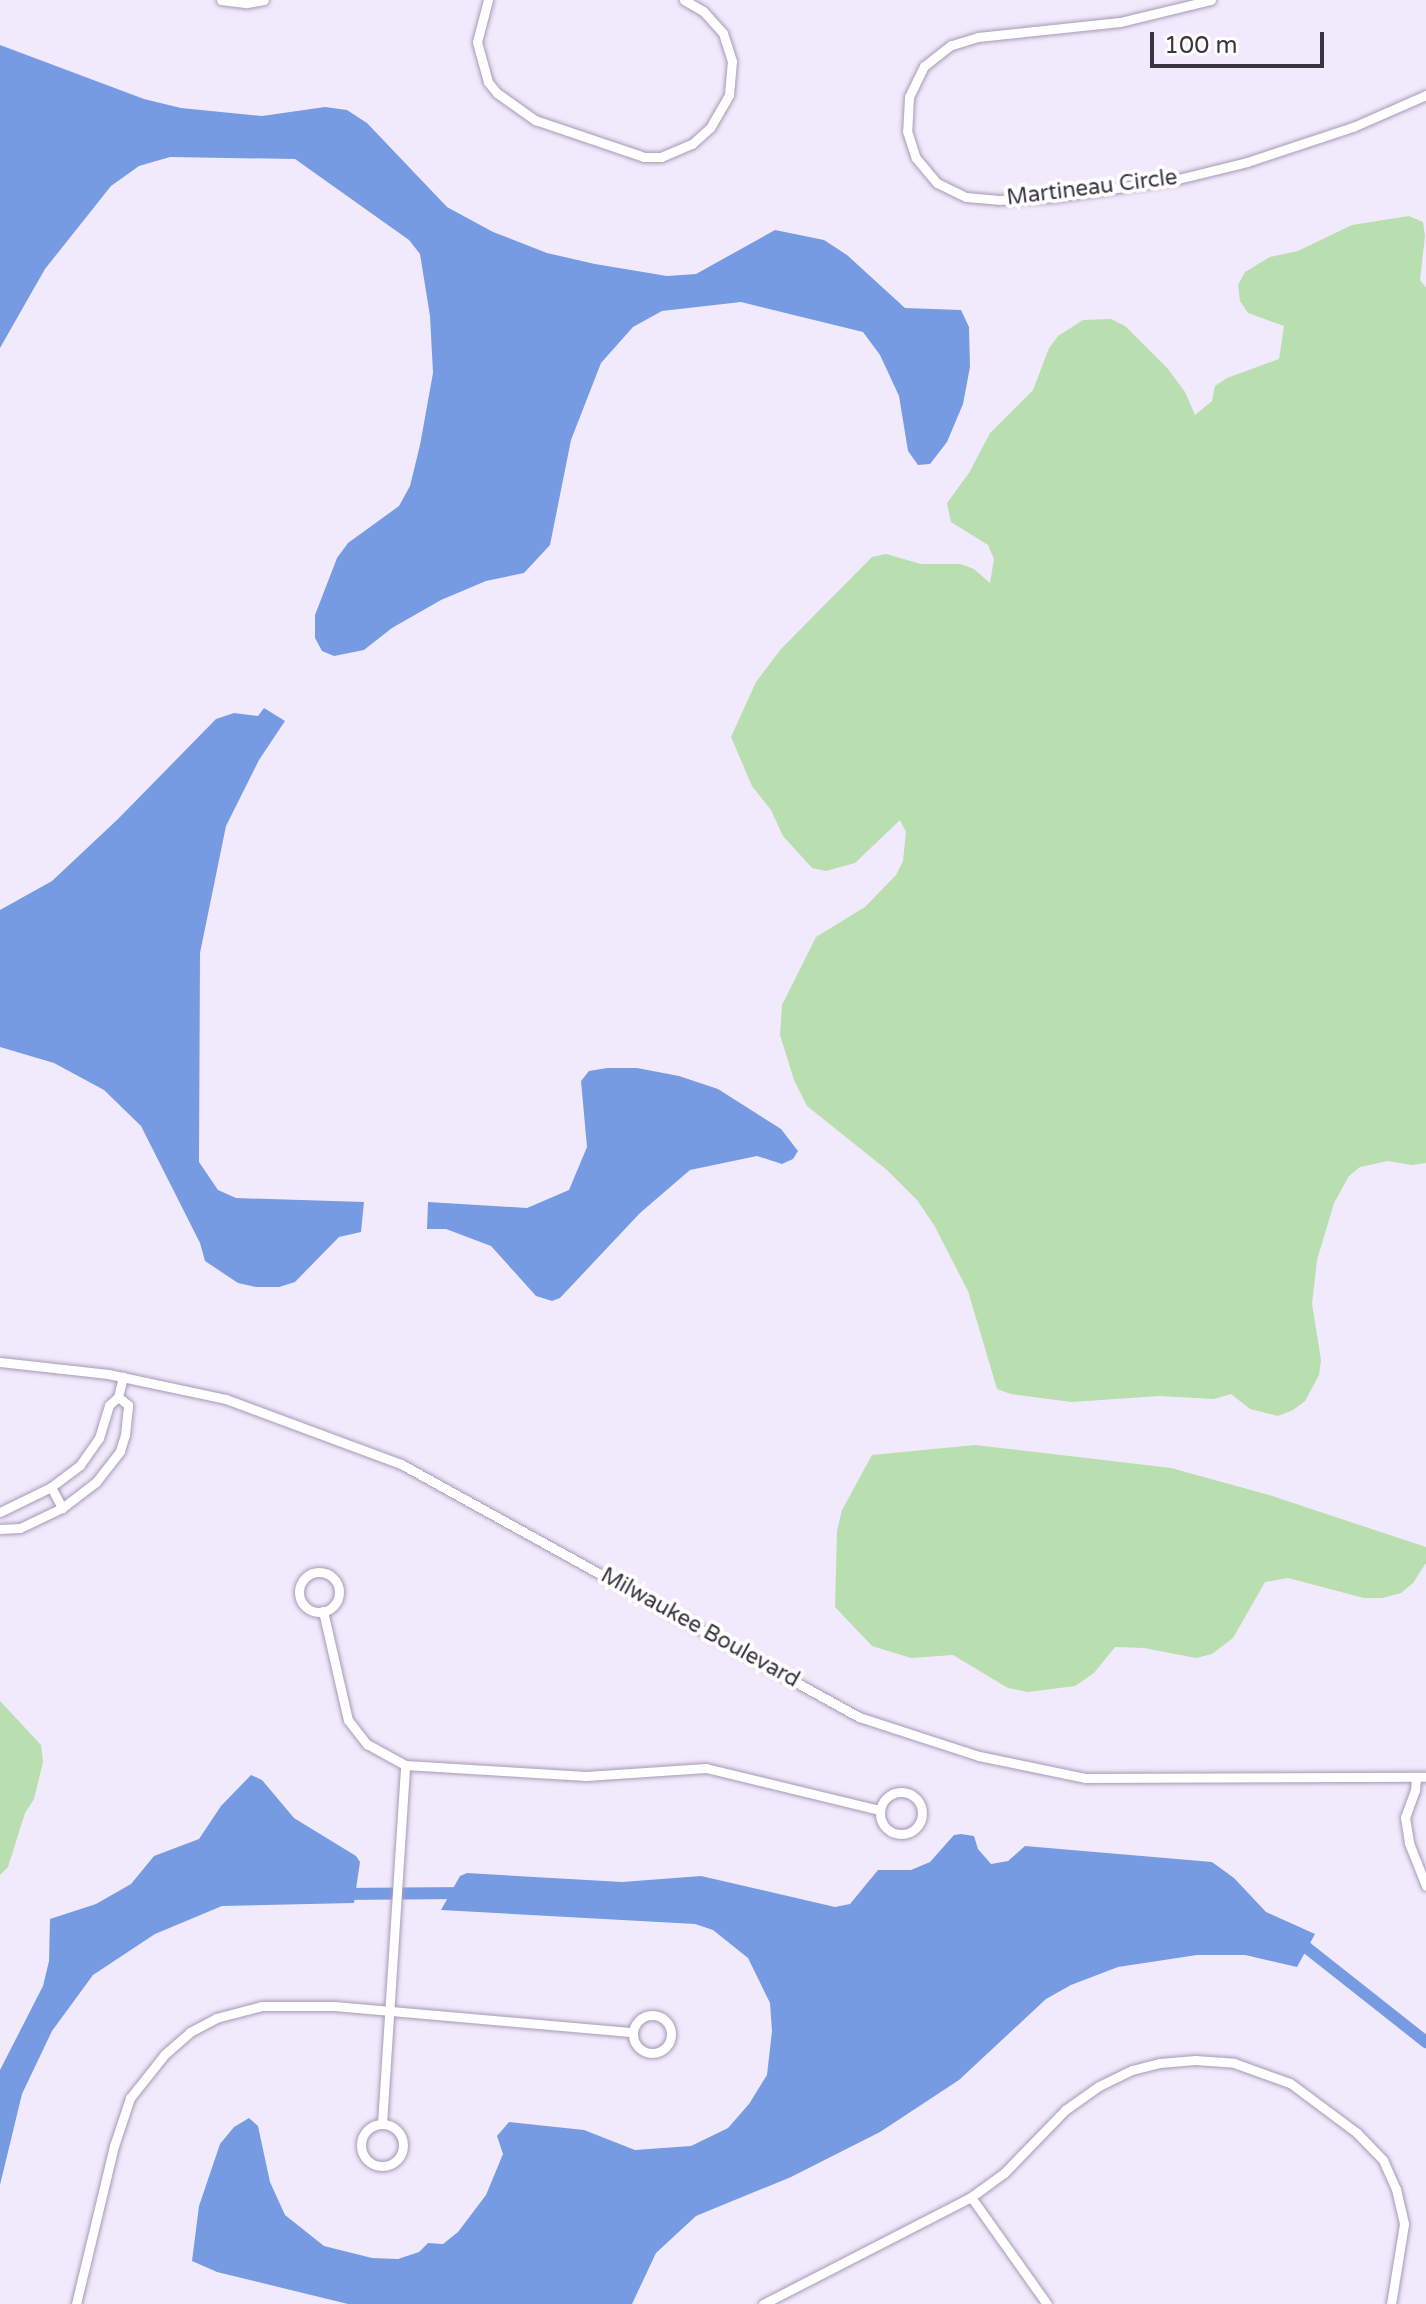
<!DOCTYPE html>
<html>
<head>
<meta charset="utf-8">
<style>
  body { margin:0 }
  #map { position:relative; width:1426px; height:2304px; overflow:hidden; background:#f1eafc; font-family:"Varela Round",sans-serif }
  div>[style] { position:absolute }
  .green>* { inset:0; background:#b9deaf }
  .water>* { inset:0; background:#779be2 }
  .canal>* { height:12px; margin:-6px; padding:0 6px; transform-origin:6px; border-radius:6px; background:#779be2 }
  .roads { filter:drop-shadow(0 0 2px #a59bb6) drop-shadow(0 0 2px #a59bb6) }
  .minor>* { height:9px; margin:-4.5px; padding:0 4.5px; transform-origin:4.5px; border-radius:4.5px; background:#fff }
  .minor>.ring { margin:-4.5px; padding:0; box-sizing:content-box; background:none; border:9px solid #fff; border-radius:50% }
  span { translate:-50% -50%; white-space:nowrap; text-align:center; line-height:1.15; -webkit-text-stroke:8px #fff; paint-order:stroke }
  .street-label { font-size:22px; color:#393540 }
  .scale { position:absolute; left:1150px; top:32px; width:174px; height:36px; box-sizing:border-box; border:4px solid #393540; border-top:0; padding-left:10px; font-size:24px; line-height:28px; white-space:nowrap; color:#393540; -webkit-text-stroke:6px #fff; paint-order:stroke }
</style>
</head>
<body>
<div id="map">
  <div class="green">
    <i style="clip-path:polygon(1409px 216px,1423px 222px,1425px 236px,1420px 280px,1426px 288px,1426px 1163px,1412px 1165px,1388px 1161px,1360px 1167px,1349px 1176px,1334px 1203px,1317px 1260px,1312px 1304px,1321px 1360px,1319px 1375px,1305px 1401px,1293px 1410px,1278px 1416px,1250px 1409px,1231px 1394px,1214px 1399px,1159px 1396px,1072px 1402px,1011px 1394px,997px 1389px,968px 1291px,934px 1225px,917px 1200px,887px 1170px,807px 1106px,794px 1080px,780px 1035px,782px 1005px,816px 937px,865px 907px,896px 875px,903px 861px,906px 832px,900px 820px,855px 863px,826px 871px,812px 868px,783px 836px,771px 810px,752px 786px,731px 737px,756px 682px,781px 649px,872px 557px,886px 554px,921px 564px,960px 564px,974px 569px,990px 583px,994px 559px,988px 545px,951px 522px,947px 503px,969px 473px,990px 433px,1033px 390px,1049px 348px,1058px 336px,1083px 320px,1111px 319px,1125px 326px,1168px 369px,1185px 392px,1195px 415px,1212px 401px,1215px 386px,1227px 378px,1279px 359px,1284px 326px,1248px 313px,1240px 301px,1238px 285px,1245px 272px,1270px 257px,1298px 251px,1352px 225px)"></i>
    <i style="clip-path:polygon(975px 1445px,1171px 1468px,1269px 1495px,1426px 1547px,1426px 1563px,1413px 1583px,1401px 1593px,1382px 1598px,1364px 1598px,1288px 1578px,1265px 1582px,1233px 1638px,1212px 1654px,1196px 1658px,1144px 1648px,1115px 1647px,1094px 1673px,1075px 1686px,1028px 1692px,1008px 1688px,953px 1655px,911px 1658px,872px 1646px,835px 1607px,837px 1531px,842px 1510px,872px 1455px)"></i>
    <i style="clip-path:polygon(0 1701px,41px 1745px,43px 1762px,34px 1799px,25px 1813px,8px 1867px,0 1875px)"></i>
  </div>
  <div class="water">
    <i style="clip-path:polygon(0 45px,144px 99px,181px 108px,262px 116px,325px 107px,347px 110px,367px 123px,447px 207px,493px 232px,547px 253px,595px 264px,667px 276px,696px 274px,775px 230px,824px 240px,847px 255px,905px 308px,961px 310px,969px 327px,970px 367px,963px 404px,947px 442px,930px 464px,918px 465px,908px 451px,899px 396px,880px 355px,863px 332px,741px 302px,662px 311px,633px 327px,601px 363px,571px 440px,550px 545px,524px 573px,486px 581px,441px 600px,392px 628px,364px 650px,334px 656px,322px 651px,315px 638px,315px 615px,337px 558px,348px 543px,399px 506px,410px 486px,420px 445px,433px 373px,430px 316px,420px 254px,409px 240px,295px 159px,170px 157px,139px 166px,111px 186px,45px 269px,0 348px)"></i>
    <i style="clip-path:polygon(264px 708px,285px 721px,259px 760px,226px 826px,200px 953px,199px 1162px,218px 1190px,236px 1198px,364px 1202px,361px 1232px,339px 1237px,295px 1282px,279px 1287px,256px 1287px,238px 1283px,205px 1261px,200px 1243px,141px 1126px,104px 1090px,54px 1063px,0 1047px,0 910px,52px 881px,118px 819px,216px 719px,234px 713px,258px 716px)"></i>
    <i style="clip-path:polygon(607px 1068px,637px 1068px,679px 1076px,718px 1089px,781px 1129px,798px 1151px,793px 1159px,782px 1164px,757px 1156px,690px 1170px,640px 1213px,560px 1298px,552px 1301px,536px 1296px,491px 1246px,446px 1229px,427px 1229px,428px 1202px,527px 1208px,569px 1190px,587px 1147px,581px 1081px,589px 1071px)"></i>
    <i style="clip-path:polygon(251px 1775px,262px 1780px,294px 1818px,356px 1856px,360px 1862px,354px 1903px,222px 1906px,155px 1934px,93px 1975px,52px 2031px,22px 2094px,0 2185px,0 2070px,43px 1986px,49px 1961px,50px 1919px,96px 1904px,131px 1884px,154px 1856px,199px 1839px,221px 1806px)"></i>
    <i style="clip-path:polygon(961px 1834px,974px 1836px,978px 1849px,991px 1864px,1008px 1861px,1025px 1846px,1212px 1862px,1234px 1878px,1266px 1912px,1315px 1934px,1297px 1967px,1245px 1955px,1197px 1955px,1118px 1967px,1071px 1985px,1046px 1999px,959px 2080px,880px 2132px,791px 2177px,696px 2216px,656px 2253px,632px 2304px,348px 2304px,217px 2272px,192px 2261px,199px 2206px,220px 2144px,234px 2127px,249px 2118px,258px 2126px,270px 2182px,285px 2215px,324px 2246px,372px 2258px,398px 2259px,419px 2252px,428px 2243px,443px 2244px,458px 2232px,486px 2195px,503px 2154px,497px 2136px,509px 2122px,584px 2130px,635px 2150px,691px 2146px,728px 2128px,749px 2104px,767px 2075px,772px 2031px,770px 2003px,748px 1958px,713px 1930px,695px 1924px,441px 1910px,460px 1876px,467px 1873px,622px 1882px,701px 1876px,835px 1907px,850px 1904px,878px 1870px,911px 1870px,930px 1862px,954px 1835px)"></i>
  </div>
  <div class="canal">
    <i style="left:340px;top:1894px;width:125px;rotate:-0.5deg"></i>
    <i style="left:1294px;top:1947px;width:13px;rotate:4deg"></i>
    <i style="left:1307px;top:1948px;width:152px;rotate:38.3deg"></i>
  </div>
  <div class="roads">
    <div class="minor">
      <i style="left:221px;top:0;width:26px;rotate:7deg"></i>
      <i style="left:247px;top:3px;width:17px;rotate:-10deg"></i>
      <i style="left:488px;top:0;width:43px;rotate:104.7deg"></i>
      <i style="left:477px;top:42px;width:41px;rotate:74.6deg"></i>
      <i style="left:488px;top:82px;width:14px;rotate:51deg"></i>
      <i style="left:497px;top:93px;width:47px;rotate:35.4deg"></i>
      <i style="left:535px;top:120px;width:115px;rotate:18.7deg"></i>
      <i style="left:644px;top:157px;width:17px"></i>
      <i style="left:661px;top:157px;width:34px;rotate:-23deg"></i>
      <i style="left:692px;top:144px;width:24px;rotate:-42deg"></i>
      <i style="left:710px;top:128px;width:38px;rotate:-60deg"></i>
      <i style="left:729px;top:95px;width:34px;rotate:-85deg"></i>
      <i style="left:732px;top:61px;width:29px;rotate:-108deg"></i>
      <i style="left:723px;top:33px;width:30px;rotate:-132deg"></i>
      <i style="left:703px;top:11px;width:22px;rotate:-150deg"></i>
      <i style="left:1211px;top:0;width:94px;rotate:166.4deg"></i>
      <i style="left:1120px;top:22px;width:143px;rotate:174deg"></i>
      <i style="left:978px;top:37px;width:28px;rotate:163deg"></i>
      <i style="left:951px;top:45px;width:34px;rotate:142deg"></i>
      <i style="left:924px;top:66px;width:34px;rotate:116deg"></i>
      <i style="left:909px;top:97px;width:34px;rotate:93deg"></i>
      <i style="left:907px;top:131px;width:28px;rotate:72deg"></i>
      <i style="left:916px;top:158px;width:33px;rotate:50deg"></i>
      <i style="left:937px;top:183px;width:32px;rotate:26deg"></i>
      <i style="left:966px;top:197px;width:33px;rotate:5deg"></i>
      <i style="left:999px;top:200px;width:56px;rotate:-3.1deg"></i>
      <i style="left:1055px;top:197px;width:124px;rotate:-8.3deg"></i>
      <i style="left:1178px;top:179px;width:71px;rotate:-13.8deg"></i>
      <i style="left:1247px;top:162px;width:112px;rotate:-18.3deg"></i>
      <i style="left:1353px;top:127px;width:80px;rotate:-23.7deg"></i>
      <i style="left:0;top:1362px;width:109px;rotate:6.3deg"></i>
      <i style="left:108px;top:1374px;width:121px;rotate:12deg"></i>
      <i style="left:226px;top:1399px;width:187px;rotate:20.4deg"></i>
      <i style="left:401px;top:1464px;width:523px;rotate:28.92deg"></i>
      <i style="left:859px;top:1717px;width:126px;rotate:18deg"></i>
      <i style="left:979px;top:1756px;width:108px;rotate:11.7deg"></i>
      <i style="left:1085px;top:1778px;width:341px;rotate:-0.2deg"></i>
      <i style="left:51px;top:1487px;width:24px;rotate:62deg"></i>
      <i style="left:0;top:1512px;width:57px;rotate:-26.1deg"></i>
      <i style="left:51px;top:1487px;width:36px;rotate:-37deg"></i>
      <i style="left:80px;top:1465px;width:33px;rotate:-55deg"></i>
      <i style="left:99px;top:1438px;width:34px;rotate:-73deg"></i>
      <i style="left:109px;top:1405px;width:12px;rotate:-42deg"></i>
      <i style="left:118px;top:1397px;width:21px;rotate:-76deg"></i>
      <i style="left:0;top:1529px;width:20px;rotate:-3deg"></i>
      <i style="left:20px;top:1528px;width:47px;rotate:-25.5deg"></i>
      <i style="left:62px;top:1508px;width:43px;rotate:-37.4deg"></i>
      <i style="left:96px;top:1482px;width:39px;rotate:-52deg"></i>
      <i style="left:120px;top:1451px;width:17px;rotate:-73deg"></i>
      <i style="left:125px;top:1435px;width:30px;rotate:-84deg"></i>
      <i style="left:128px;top:1405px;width:13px;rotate:-141deg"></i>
      <i class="ring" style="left:299px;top:1572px;width:31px;height:31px"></i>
      <i style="left:323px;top:1611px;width:112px;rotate:77.1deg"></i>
      <i style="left:348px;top:1720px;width:31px;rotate:52deg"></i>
      <i style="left:367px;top:1744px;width:43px;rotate:28.9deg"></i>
      <i style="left:405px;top:1765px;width:181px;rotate:3.5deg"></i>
      <i style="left:586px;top:1776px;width:120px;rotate:-3.8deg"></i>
      <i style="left:706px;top:1768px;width:179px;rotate:13.6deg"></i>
      <i style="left:1416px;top:1777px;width:13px;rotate:94deg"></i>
      <i style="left:1415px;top:1790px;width:29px;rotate:110deg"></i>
      <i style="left:1405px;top:1817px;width:26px;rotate:81deg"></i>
      <i style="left:1409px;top:1843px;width:46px;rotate:68.4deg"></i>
      <i class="ring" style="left:880px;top:1792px;width:33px;height:33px"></i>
      <i class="ring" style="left:633px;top:2015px;width:29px;height:29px"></i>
      <i class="ring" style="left:361px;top:2124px;width:33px;height:33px"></i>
      <i style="left:382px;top:2124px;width:360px;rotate:-86.3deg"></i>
      <i style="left:971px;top:2197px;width:131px;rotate:54.6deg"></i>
      <i style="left:76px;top:2304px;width:163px;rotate:-76.5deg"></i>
      <i style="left:114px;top:2146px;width:51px;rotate:-71.6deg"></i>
      <i style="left:130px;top:2098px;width:56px;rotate:-51.5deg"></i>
      <i style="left:165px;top:2054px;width:33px;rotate:-41deg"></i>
      <i style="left:190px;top:2032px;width:30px;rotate:-28deg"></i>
      <i style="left:216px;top:2018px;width:48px;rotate:-14.6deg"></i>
      <i style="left:262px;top:2006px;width:72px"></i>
      <i style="left:334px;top:2006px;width:300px;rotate:5deg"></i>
      <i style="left:763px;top:2304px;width:234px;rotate:-27.2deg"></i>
      <i style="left:971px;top:2197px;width:41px;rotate:-36deg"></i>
      <i style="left:1004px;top:2173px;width:88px;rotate:-45.9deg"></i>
      <i style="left:1065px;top:2110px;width:42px;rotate:-35.2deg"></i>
      <i style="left:1099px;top:2086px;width:37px;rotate:-26deg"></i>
      <i style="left:1132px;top:2070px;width:29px;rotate:-14deg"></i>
      <i style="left:1160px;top:2063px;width:35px;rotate:-5deg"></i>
      <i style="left:1195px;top:2060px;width:39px;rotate:4deg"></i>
      <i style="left:1234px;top:2063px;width:59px;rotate:19.7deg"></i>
      <i style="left:1290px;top:2083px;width:84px;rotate:36.7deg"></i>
      <i style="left:1357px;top:2133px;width:37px;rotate:46deg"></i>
      <i style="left:1383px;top:2160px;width:32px;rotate:66deg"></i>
      <i style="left:1396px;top:2189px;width:36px;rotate:77deg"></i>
      <i style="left:1404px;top:2224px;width:81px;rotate:99.2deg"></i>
    </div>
  </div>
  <div class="street-label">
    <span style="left:1092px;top:188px;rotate:-7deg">Martineau Circle</span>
    <span style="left:700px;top:1628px;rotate:29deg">Milwaukee Boulevard</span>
  </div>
  <div class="scale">100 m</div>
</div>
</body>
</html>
